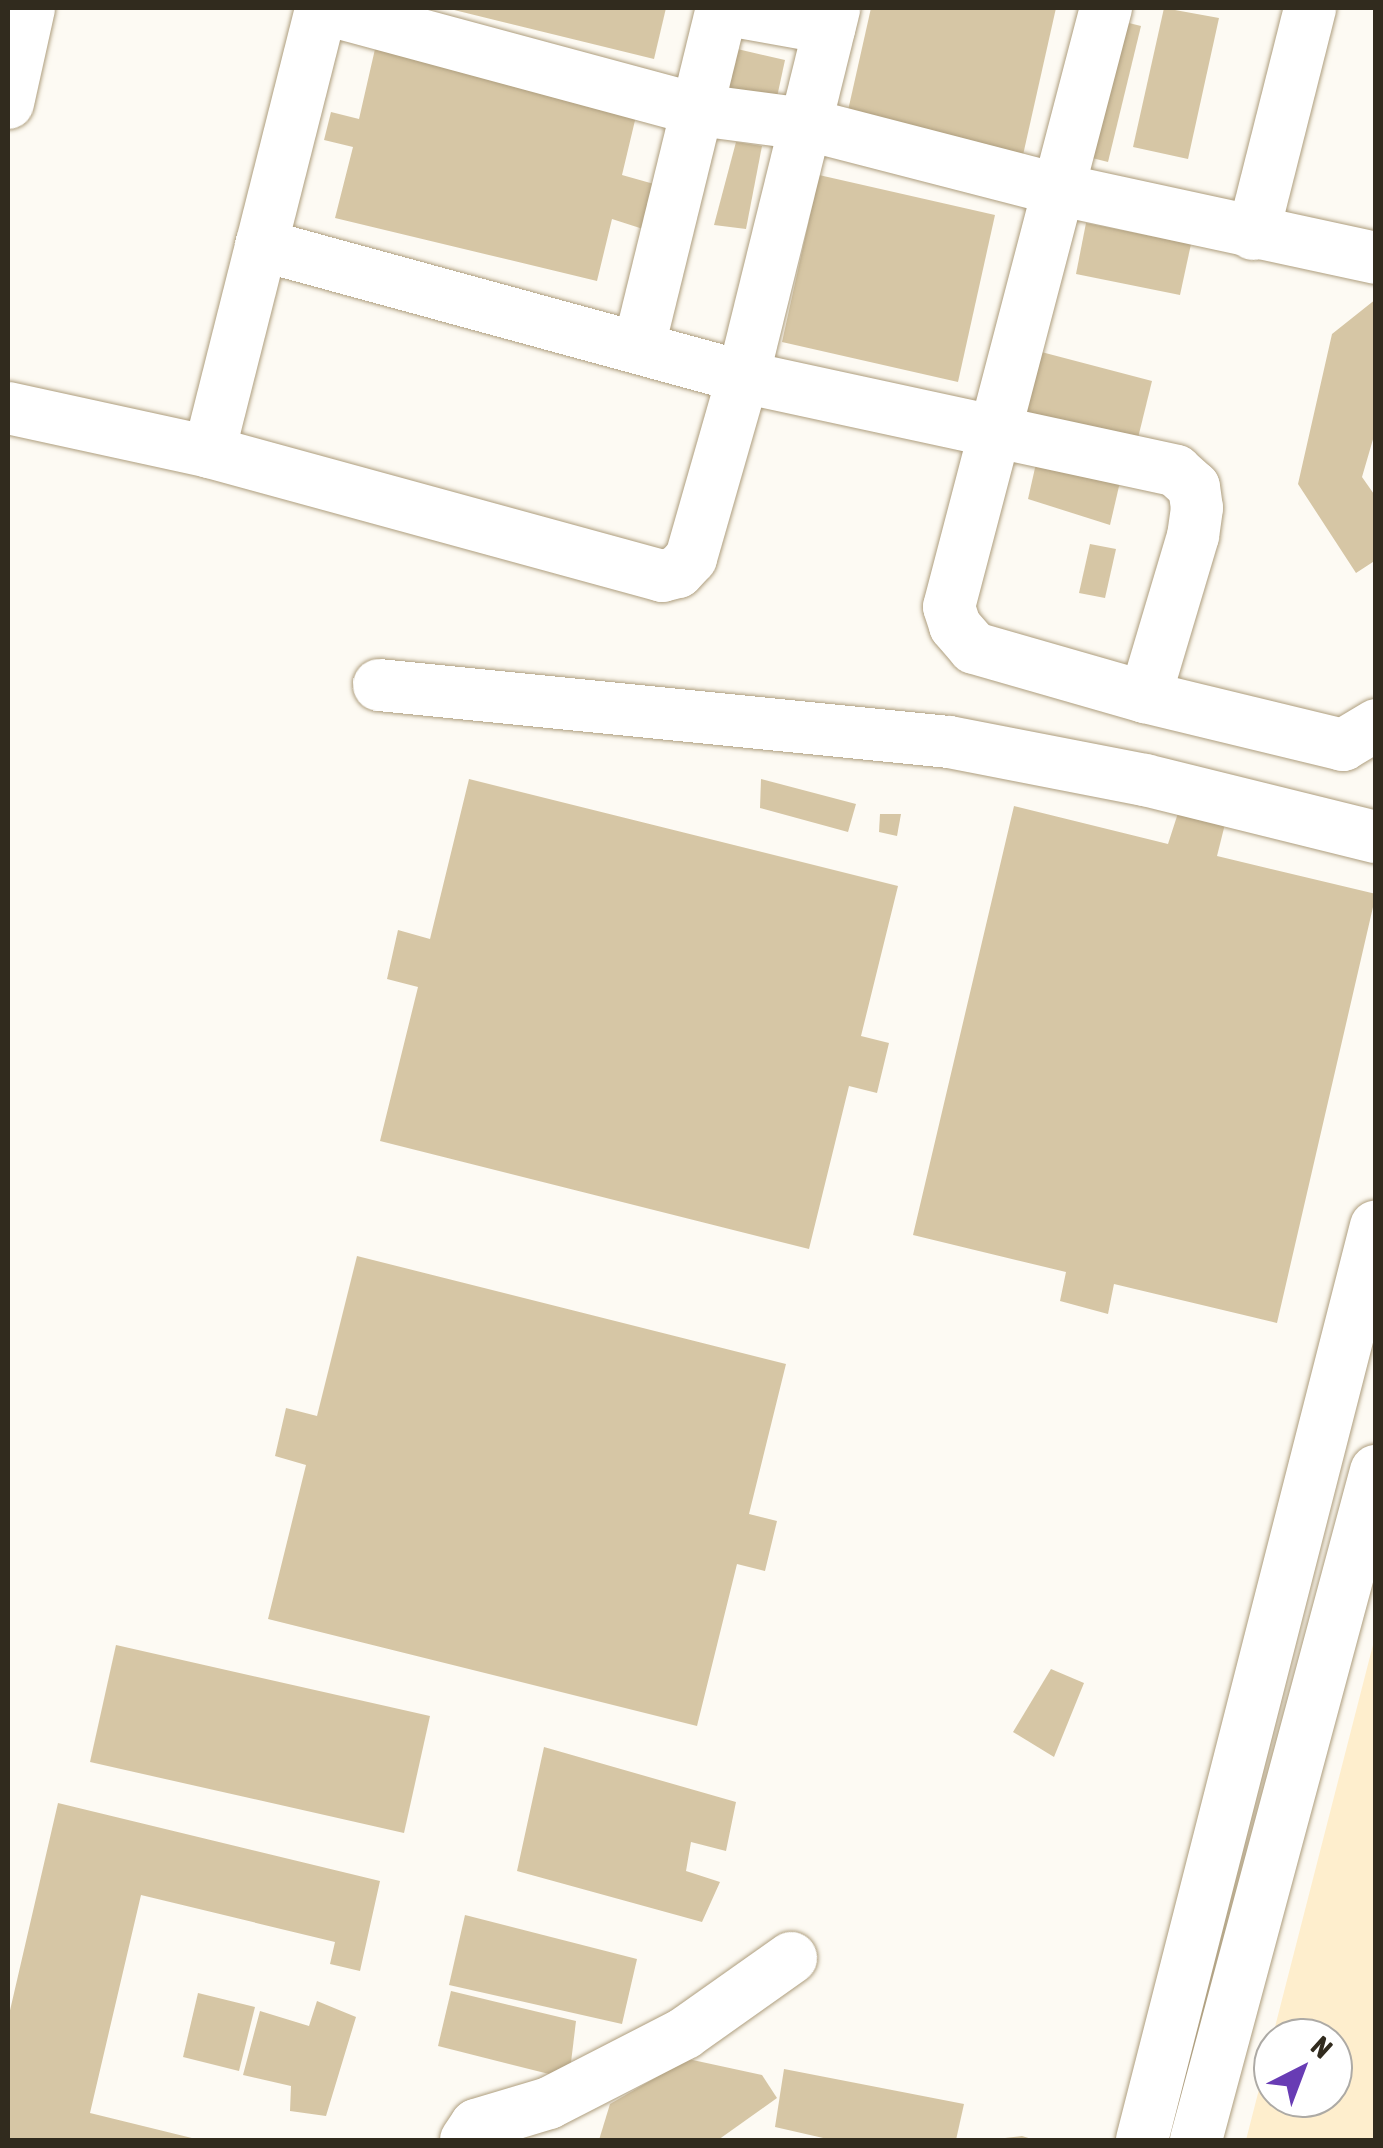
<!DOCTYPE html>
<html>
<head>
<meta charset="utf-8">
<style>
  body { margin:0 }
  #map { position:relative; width:1383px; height:2148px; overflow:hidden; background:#fdfaf3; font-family:"Asap Condensed",sans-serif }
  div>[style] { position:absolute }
  .built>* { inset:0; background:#feeecd }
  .building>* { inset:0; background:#d6c6a5 }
  .roads { filter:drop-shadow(0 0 2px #ae9e7e) drop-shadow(0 0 2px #ae9e7e) }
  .minor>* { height:52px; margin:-26px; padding:0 26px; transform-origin:26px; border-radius:26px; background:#fff }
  span { translate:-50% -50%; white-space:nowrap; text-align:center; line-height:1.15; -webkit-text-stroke:8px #fff; paint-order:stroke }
  .frame { position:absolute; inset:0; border:10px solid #312b1e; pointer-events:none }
  .north { position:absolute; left:1253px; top:2018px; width:100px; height:100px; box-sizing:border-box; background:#fff; border:2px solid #adaaa5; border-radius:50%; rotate:42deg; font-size:28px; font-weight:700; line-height:40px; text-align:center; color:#312b1e }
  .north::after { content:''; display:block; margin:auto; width:35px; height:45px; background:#683cb4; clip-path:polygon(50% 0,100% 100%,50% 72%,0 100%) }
</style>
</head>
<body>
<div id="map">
  <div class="built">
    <i style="clip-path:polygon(evenodd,1375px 1637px,1375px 2140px,1246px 2140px,1375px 1637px,1273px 2038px,1333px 2038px,1333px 2098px,1273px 2098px,1273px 2038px)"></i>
  </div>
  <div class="building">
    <i style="clip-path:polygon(446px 8px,666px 8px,654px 59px)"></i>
    <i style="clip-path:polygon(871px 8px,1056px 8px,1023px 155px,847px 115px)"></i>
    <i style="clip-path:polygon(1164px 8px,1219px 18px,1188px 159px,1133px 147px)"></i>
    <i style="clip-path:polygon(1113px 19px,1141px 26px,1108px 162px,1080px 155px)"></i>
    <i style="clip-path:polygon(733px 48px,785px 60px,774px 111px,720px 95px)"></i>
    <i style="clip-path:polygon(375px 49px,637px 112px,622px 175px,654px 184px,643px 229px,612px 219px,597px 281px,335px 218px,353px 147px,324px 140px,331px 112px,359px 119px)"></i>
    <i style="clip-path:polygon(736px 142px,762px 146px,746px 229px,714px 225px)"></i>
    <i style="clip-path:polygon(819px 175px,995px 215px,958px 382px,782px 342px)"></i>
    <i style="clip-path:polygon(1086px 223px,1191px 244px,1180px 295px,1076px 274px)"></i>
    <i style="clip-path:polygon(1376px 299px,1376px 429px,1362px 477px,1376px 497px,1376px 560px,1356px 573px,1298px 484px,1332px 334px)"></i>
    <i style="clip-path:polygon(1030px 349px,1152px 381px,1137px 442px,1014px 410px)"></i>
    <i style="clip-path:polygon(1037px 459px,1123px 469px,1110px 525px,1028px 499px)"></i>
    <i style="clip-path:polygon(1090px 544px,1116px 549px,1105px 598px,1079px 593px)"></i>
    <i style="clip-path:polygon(469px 779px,898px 886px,861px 1036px,889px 1043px,877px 1093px,849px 1086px,809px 1249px,380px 1141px,418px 987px,387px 979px,398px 930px,430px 939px)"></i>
    <i style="clip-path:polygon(761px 779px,856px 804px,848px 832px,760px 808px)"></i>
    <i style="clip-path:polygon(1014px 806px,1168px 844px,1178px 813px,1225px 824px,1217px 856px,1376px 894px,1277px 1323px,1114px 1284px,1108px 1314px,1060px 1301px,1066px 1272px,913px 1235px)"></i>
    <i style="clip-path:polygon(880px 814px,901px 814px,897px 836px,879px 832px)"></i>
    <i style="clip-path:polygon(357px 1256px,786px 1364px,749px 1514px,777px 1521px,765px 1571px,737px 1564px,697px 1726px,268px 1619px,306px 1465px,275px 1456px,286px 1408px,317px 1416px)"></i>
    <i style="clip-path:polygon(116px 1645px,430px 1716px,404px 1833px,90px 1762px)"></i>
    <i style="clip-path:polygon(1051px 1669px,1084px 1683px,1054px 1757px,1013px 1732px)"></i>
    <i style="clip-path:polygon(544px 1747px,736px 1802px,726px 1851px,691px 1842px,686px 1871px,720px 1882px,702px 1922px,517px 1871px)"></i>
    <i style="clip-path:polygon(58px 1803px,380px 1881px,360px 1971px,330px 1964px,335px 1942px,141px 1895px,90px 2113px,200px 2140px,8px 2140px,8px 2019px)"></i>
    <i style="clip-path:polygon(465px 1915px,637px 1959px,622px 2024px,449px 1985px)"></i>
    <i style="clip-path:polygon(451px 1991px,576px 2021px,569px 2079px,438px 2046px)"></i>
    <i style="clip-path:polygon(198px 1993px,255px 2007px,239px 2071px,183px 2057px)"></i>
    <i style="clip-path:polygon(317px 2001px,356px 2017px,326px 2116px,290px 2111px,291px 2086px,243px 2075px,260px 2011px,309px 2026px)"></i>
    <i style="clip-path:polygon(688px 2059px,762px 2075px,777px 2098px,718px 2140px,599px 2140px,610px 2104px)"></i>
    <i style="clip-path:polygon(784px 2069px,964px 2104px,956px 2140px,832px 2140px,775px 2127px)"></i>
    <i style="clip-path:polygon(1022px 2136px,1035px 2140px,1006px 2140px,1005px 2138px)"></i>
  </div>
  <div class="roads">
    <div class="minor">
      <i style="left:321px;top:8px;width:392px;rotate:15.1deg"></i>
      <i style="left:699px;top:110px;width:107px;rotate:7.5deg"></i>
      <i style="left:805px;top:124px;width:260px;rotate:14.5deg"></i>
      <i style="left:1057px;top:189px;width:326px;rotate:12.2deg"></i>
      <i style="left:1106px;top:8px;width:619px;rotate:104.69deg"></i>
      <i style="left:949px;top:607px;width:20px;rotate:72deg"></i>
      <i style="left:955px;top:626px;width:29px;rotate:49deg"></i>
      <i style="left:974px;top:648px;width:178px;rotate:16deg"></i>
      <i style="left:1145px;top:697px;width:204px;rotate:13.6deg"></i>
      <i style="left:1343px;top:745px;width:39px;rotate:-31deg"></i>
      <i style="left:722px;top:9px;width:109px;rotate:10.1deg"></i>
      <i style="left:8px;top:103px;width:97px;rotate:-77.5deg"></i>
      <i style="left:1253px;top:234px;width:233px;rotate:-75.8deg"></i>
      <i style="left:261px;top:245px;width:500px;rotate:15.3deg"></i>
      <i style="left:743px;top:377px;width:443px;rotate:12.2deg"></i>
      <i style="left:1176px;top:471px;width:24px;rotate:42deg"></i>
      <i style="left:1194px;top:487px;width:21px;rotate:82deg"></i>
      <i style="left:1197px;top:508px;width:28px;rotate:98deg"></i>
      <i style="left:1193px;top:536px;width:168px;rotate:106.6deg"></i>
      <i style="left:639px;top:346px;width:348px;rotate:-76.2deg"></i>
      <i style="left:8px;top:408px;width:206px;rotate:12.3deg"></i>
      <i style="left:209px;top:452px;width:470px;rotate:15.3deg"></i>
      <i style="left:662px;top:576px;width:16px;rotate:-14deg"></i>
      <i style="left:678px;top:572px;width:19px;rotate:-47deg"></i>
      <i style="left:691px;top:558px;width:188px;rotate:-74deg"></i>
      <i style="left:743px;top:377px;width:380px;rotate:-76.1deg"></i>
      <i style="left:209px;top:452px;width:458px;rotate:-75.8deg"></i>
      <i style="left:379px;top:685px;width:573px;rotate:5.71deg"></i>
      <i style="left:949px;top:742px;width:200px;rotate:11deg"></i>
      <i style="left:1145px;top:780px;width:238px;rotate:13.9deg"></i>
      <i style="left:466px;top:2140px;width:18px;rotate:-56deg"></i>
      <i style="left:476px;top:2125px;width:76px;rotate:-16.8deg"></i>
      <i style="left:549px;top:2103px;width:153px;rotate:-27.2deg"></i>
      <i style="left:685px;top:2033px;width:130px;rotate:-35.3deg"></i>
      <i style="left:1142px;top:2140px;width:943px;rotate:-75.64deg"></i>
      <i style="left:1196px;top:2140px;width:693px;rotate:-74.94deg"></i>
    </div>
  </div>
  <div class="frame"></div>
  <div class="north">N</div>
</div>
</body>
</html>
